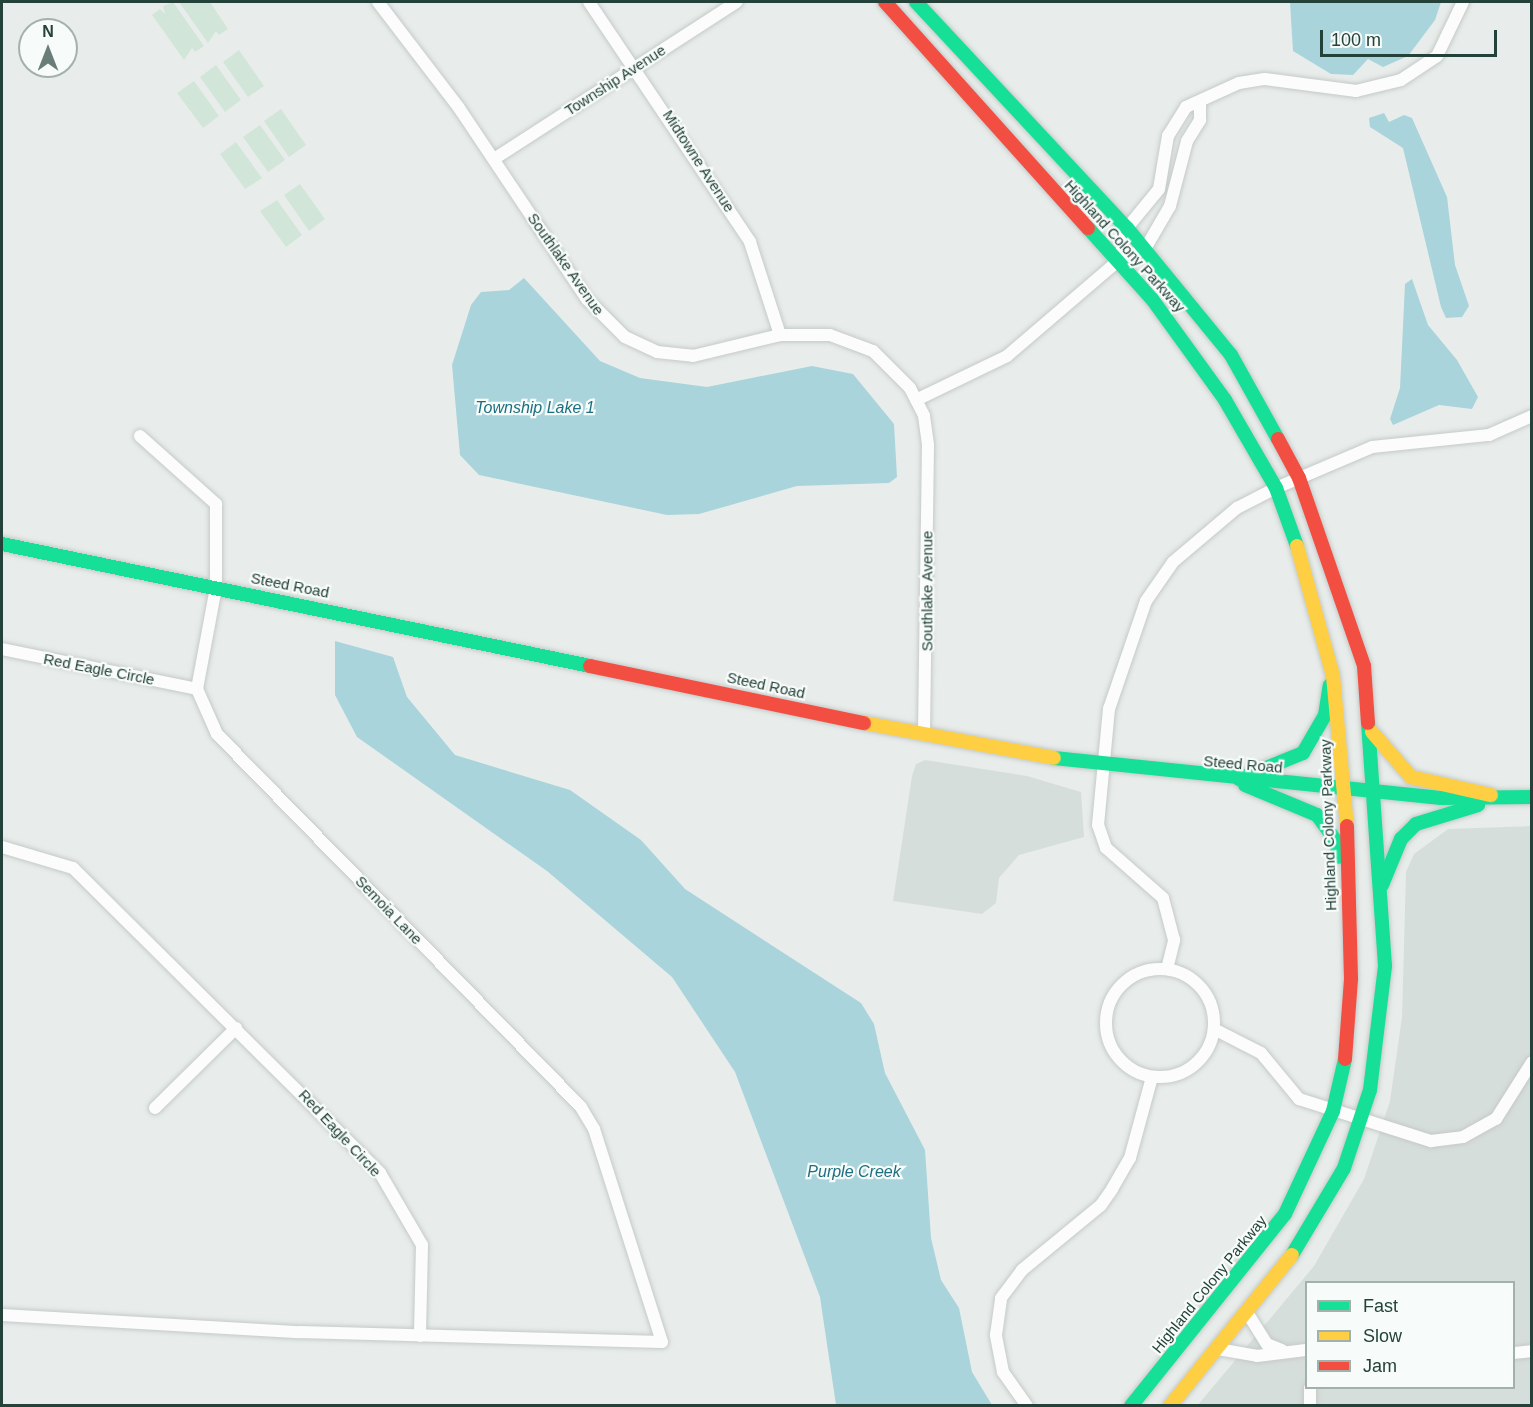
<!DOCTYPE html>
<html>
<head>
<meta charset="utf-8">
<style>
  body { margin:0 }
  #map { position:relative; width:1533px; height:1407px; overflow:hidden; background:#e8edeb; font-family:Arial,sans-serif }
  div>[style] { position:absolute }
  .built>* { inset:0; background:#d6dedb }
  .green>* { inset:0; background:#d1e6d8 }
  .water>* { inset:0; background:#a9d4db }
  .roads { filter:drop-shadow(0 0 2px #c5cac8) drop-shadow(0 0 2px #c5cac8) }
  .street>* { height:12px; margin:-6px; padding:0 6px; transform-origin:6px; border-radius:6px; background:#fcfcfc }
  .street>.ring { margin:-6px; padding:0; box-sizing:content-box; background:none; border:12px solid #fcfcfc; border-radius:50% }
  .fast>* { height:14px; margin:-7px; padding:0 7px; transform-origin:7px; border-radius:7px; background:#16e098 }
  .slow>* { height:14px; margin:-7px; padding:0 7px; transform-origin:7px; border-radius:7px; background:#ffcf43 }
  .jam>* { height:14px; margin:-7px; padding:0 7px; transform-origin:7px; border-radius:7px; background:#f24e42 }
  span { translate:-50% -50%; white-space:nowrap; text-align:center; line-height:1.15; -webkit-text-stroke:4.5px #f7fbf9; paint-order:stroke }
  .street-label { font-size:15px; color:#24423a }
  .water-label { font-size:16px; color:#1c6f80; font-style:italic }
  .frame { position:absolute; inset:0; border:3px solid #24423a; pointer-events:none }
  .legend { position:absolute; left:1305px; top:1281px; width:210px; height:108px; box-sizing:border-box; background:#f7fbf9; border:2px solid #a3b1ad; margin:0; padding:8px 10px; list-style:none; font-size:18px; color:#24423a }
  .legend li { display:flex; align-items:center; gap:12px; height:30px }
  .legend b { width:30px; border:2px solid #a3b1ad }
  .north { position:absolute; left:18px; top:18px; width:60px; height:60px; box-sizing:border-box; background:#f7fbf9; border:2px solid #a3b1ad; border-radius:50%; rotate:0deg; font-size:16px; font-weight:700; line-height:24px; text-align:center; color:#24423a }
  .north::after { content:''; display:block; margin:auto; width:21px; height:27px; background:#697e78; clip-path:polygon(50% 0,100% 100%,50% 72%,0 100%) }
  .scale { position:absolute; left:1320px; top:30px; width:177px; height:27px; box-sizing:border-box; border:3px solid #24423a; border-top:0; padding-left:8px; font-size:18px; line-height:21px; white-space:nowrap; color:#24423a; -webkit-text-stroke:4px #f7fbf9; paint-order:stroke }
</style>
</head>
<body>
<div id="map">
  <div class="built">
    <i style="clip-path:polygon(925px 760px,1027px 776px,1081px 792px,1084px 837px,1019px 855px,999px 878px,996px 903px,982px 914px,893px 901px,912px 776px,916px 764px)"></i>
    <i style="clip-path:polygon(evenodd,1531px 826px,1531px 1405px,1197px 1406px,1314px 1266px,1364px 1179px,1390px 1101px,1402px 1017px,1406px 872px,1414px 854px,1448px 829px,1531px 826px,1306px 1282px,1514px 1282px,1514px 1388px,1306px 1388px,1306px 1282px)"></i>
  </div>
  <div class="green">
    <i style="clip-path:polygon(173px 2px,204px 46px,195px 52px,192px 48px,184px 60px,152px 15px,160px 9px,165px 14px,163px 6px)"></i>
    <i style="clip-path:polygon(179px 2px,210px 2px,228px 29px,219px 35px,216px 31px,208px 43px)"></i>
    <i style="clip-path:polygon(239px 50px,264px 86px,248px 97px,223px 62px)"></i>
    <i style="clip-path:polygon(216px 65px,241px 100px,225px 112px,200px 77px)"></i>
    <i style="clip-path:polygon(194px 81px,219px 116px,203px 128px,177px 93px)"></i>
    <i style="clip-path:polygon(281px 109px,306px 145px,289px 157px,264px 121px)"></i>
    <i style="clip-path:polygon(260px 125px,285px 160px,268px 172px,243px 137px)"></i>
    <i style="clip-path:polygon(236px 142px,262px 178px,245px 189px,220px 154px)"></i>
    <i style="clip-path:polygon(300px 184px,325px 219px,309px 231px,284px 195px)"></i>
    <i style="clip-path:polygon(277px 200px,302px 235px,286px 247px,260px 211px)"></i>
  </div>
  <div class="water">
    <i style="clip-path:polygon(1290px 2px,1441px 2px,1435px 20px,1408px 56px,1383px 67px,1368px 59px,1353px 75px,1331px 74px,1293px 51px)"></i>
    <i style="clip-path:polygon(1384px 113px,1389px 122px,1404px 115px,1412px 118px,1447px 197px,1455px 265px,1469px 306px,1462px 317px,1446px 318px,1441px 307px,1403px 148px,1370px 127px,1369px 118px)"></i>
    <i style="clip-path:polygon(524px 278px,600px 361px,640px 378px,707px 387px,812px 366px,853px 374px,894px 424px,897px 477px,889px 483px,797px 486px,699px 514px,667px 515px,479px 475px,460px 455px,452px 365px,471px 305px,481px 292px,509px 290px)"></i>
    <i style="clip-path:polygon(1412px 279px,1428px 325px,1457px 360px,1478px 397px,1472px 409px,1439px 405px,1393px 425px,1390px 419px,1400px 388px,1405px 284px)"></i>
    <i style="clip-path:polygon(335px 641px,393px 657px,407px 697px,455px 755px,570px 790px,641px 840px,685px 889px,861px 1003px,874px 1024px,885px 1073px,925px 1150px,931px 1238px,941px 1280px,959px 1308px,972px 1372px,992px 1405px,836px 1405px,820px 1297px,735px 1072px,672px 977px,547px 871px,357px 737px,335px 695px)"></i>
  </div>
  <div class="roads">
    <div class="street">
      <i style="left:378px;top:2px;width:133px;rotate:52.6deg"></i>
      <i style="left:459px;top:108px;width:230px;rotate:56.2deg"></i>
      <i style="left:587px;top:299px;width:54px;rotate:45deg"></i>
      <i style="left:625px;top:337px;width:35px;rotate:25deg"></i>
      <i style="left:657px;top:352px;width:36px;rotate:6deg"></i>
      <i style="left:693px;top:356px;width:89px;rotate:-13.6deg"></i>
      <i style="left:780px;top:335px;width:50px"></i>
      <i style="left:830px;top:335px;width:46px;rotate:20.4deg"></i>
      <i style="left:873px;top:351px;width:52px;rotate:45deg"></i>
      <i style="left:910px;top:388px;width:31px;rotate:63deg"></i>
      <i style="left:924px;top:416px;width:29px;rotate:82deg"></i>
      <i style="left:928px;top:445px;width:289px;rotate:90.8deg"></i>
      <i style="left:589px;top:2px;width:289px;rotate:56.1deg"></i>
      <i style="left:750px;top:242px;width:98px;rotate:72.1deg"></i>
      <i style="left:494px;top:159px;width:289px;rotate:-32.9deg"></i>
      <i style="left:1119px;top:260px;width:33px;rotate:-76deg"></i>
      <i style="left:1127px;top:228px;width:50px;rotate:-50.6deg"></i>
      <i style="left:1159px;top:189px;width:54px;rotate:-80.4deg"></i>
      <i style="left:1168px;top:136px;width:34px;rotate:-58deg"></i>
      <i style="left:1186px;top:107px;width:58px;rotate:-24.4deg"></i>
      <i style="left:1239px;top:83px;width:26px;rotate:-9deg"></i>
      <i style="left:1265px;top:79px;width:92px;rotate:7.5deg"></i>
      <i style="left:1356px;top:91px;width:46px;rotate:-13.7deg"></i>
      <i style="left:1401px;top:80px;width:43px;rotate:-33.7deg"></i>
      <i style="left:1437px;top:56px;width:60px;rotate:-64.3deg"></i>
      <i style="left:916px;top:400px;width:101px;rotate:-25.8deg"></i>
      <i style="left:1007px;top:356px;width:148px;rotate:-40.6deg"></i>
      <i style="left:1119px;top:260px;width:28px;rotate:-23deg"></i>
      <i style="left:1145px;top:249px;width:50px;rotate:-59.8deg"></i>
      <i style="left:1170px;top:206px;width:67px;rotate:-75.3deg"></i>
      <i style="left:1187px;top:141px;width:25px;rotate:-58deg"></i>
      <i style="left:1200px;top:120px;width:17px;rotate:-90deg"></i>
      <i style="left:2px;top:649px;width:199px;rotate:11.6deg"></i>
      <i style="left:2px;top:847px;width:74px;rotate:16.5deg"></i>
      <i style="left:73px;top:868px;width:433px;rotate:44.8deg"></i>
      <i style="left:380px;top:1173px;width:83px;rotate:59.7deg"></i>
      <i style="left:422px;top:1245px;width:91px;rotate:91.3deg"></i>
      <i class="ring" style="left:1106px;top:969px;width:96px;height:96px"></i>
      <i style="left:1167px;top:969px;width:30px;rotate:-76deg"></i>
      <i style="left:1174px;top:940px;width:43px;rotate:-104.7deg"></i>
      <i style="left:1163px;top:898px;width:76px;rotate:-138.7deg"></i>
      <i style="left:1106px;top:848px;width:24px;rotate:-109deg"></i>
      <i style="left:1098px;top:825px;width:117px;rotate:-84.6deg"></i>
      <i style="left:1109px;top:709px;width:114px;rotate:-71.1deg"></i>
      <i style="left:1146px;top:601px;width:47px;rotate:-55.3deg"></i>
      <i style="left:1173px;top:562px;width:84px;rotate:-40.2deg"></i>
      <i style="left:1237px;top:508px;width:44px;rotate:-27.1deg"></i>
      <i style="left:1276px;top:488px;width:104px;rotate:-23.1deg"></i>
      <i style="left:1372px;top:447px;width:118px;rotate:-5.9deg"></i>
      <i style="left:1489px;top:435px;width:47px;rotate:-23.8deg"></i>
      <i style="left:1214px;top:1029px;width:53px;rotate:27.1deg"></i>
      <i style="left:1261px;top:1053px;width:60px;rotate:50.4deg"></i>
      <i style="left:1299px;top:1099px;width:139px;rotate:17.7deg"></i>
      <i style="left:1431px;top:1141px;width:32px;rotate:-7deg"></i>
      <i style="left:1463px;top:1137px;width:38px;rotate:-29deg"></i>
      <i style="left:1496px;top:1119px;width:67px;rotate:-57.7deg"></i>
      <i style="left:155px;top:1108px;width:114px;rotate:-44.6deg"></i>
      <i style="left:1248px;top:1314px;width:36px;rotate:58deg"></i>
      <i style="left:1267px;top:1344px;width:16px;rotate:22deg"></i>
      <i style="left:2px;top:1315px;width:298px;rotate:3.3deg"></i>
      <i style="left:300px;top:1332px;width:362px;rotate:1.6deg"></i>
      <i style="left:662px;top:1342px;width:224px;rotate:-107.7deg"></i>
      <i style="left:594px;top:1129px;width:26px;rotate:-121deg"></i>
      <i style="left:581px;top:1107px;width:521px;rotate:-134.3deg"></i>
      <i style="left:217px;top:734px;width:49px;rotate:-114deg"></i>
      <i style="left:197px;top:689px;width:104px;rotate:-79.4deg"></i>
      <i style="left:216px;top:587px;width:83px;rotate:-90deg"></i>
      <i style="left:216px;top:504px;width:102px;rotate:-138.2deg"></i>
      <i style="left:1218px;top:1349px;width:40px;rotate:10deg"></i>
      <i style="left:1257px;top:1356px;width:49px;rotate:-7deg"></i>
      <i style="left:1514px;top:1353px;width:18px;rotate:-6deg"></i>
      <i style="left:1310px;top:1388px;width:18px;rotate:90deg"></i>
      <i style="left:1027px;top:1406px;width:42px;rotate:-125.2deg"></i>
      <i style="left:1003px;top:1372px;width:38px;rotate:-101deg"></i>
      <i style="left:996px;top:1335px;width:37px;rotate:-82deg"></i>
      <i style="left:1001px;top:1298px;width:35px;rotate:-53deg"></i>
      <i style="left:1022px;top:1270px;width:102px;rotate:-39.4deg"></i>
      <i style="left:1101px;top:1205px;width:19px;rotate:-55deg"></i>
      <i style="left:1112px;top:1189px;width:36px;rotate:-60deg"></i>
      <i style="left:1130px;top:1158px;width:84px;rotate:-74.8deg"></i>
    </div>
    <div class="fast">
      <i style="left:916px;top:2px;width:309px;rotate:47deg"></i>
      <i style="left:1127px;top:228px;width:164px;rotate:50.7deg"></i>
      <i style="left:1231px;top:355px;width:96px;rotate:60.8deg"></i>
      <i style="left:1088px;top:228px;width:96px;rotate:48deg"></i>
      <i style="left:1152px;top:299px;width:125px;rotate:54.1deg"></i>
      <i style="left:1225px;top:400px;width:102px;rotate:59.9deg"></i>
      <i style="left:1276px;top:488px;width:62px;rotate:70.1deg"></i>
      <i style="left:2px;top:544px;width:601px;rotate:11.72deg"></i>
      <i style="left:1054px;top:758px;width:389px;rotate:5.9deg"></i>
      <i style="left:1441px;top:798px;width:91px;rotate:-0.6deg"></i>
      <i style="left:1239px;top:779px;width:69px;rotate:-22.1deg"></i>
      <i style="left:1303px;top:753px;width:44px;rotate:-59.9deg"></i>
      <i style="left:1325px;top:715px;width:30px;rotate:-81deg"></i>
      <i style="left:1245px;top:785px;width:78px;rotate:22.6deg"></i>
      <i style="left:1317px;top:815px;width:32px;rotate:54deg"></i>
      <i style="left:1336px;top:841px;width:16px;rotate:79deg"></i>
      <i style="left:1382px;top:885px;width:50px;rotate:-67.6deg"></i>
      <i style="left:1401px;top:839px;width:21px;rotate:-45deg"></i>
      <i style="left:1416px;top:824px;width:65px;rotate:-17deg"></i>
      <i style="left:1292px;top:1255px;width:101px;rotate:-59.1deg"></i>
      <i style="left:1344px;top:1168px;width:82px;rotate:-71.6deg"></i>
      <i style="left:1370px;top:1090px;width:125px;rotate:-83.1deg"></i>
      <i style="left:1385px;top:966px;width:244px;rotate:-94deg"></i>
      <i style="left:1131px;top:1406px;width:246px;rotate:-51.3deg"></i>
      <i style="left:1285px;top:1214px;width:114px;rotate:-65deg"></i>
      <i style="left:1333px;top:1111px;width:53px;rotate:-77deg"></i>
    </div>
    <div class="slow">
      <i style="left:1297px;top:546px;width:135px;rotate:74.5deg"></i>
      <i style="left:1333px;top:676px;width:151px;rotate:84.7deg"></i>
      <i style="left:864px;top:723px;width:193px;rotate:10.4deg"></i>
      <i style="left:1372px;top:732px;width:60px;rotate:49.1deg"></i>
      <i style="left:1411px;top:777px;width:82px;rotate:12.7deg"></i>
      <i style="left:1170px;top:1406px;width:194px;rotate:-51.1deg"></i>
    </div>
    <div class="jam">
      <i style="left:885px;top:2px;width:304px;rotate:48.1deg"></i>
      <i style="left:1278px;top:439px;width:44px;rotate:61.7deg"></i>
      <i style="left:1299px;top:478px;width:199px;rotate:70.9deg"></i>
      <i style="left:1364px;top:666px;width:57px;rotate:86deg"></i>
      <i style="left:590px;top:666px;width:280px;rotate:11.8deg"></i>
      <i style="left:1345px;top:1059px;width:80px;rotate:-85.7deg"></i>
      <i style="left:1351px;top:979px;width:153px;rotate:-91.5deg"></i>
    </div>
  </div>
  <div class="street-label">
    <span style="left:615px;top:80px;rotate:-33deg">Township Avenue</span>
    <span style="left:699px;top:161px;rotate:57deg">Midtowne Avenue</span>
    <span style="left:1125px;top:246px;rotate:48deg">Highland Colony Parkway</span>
    <span style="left:566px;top:264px;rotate:55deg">Southlake Avenue</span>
    <span style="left:290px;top:585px;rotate:11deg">Steed Road</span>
    <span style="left:927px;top:591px;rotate:-90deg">Southlake Avenue</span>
    <span style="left:99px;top:669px;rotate:11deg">Red Eagle Circle</span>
    <span style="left:766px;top:685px;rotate:12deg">Steed Road</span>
    <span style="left:1243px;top:764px;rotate:5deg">Steed Road</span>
    <span style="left:1328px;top:825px;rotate:-92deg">Highland Colony Parkway</span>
    <span style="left:389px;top:910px;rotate:46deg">Semoia Lane</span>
    <span style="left:340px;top:1133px;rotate:47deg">Red Eagle Circle</span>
    <span style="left:1209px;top:1284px;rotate:-51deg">Highland Colony Parkway</span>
  </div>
  <div class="water-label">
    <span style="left:535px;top:408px">Township Lake 1</span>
    <span style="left:854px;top:1172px">Purple Creek</span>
  </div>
  <div class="frame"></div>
  <ul class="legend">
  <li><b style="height:8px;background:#16e098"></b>Fast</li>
  <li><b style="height:8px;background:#ffcf43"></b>Slow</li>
  <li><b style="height:8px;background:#f24e42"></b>Jam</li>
  </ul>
  <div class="north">N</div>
  <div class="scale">100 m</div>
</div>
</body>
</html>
